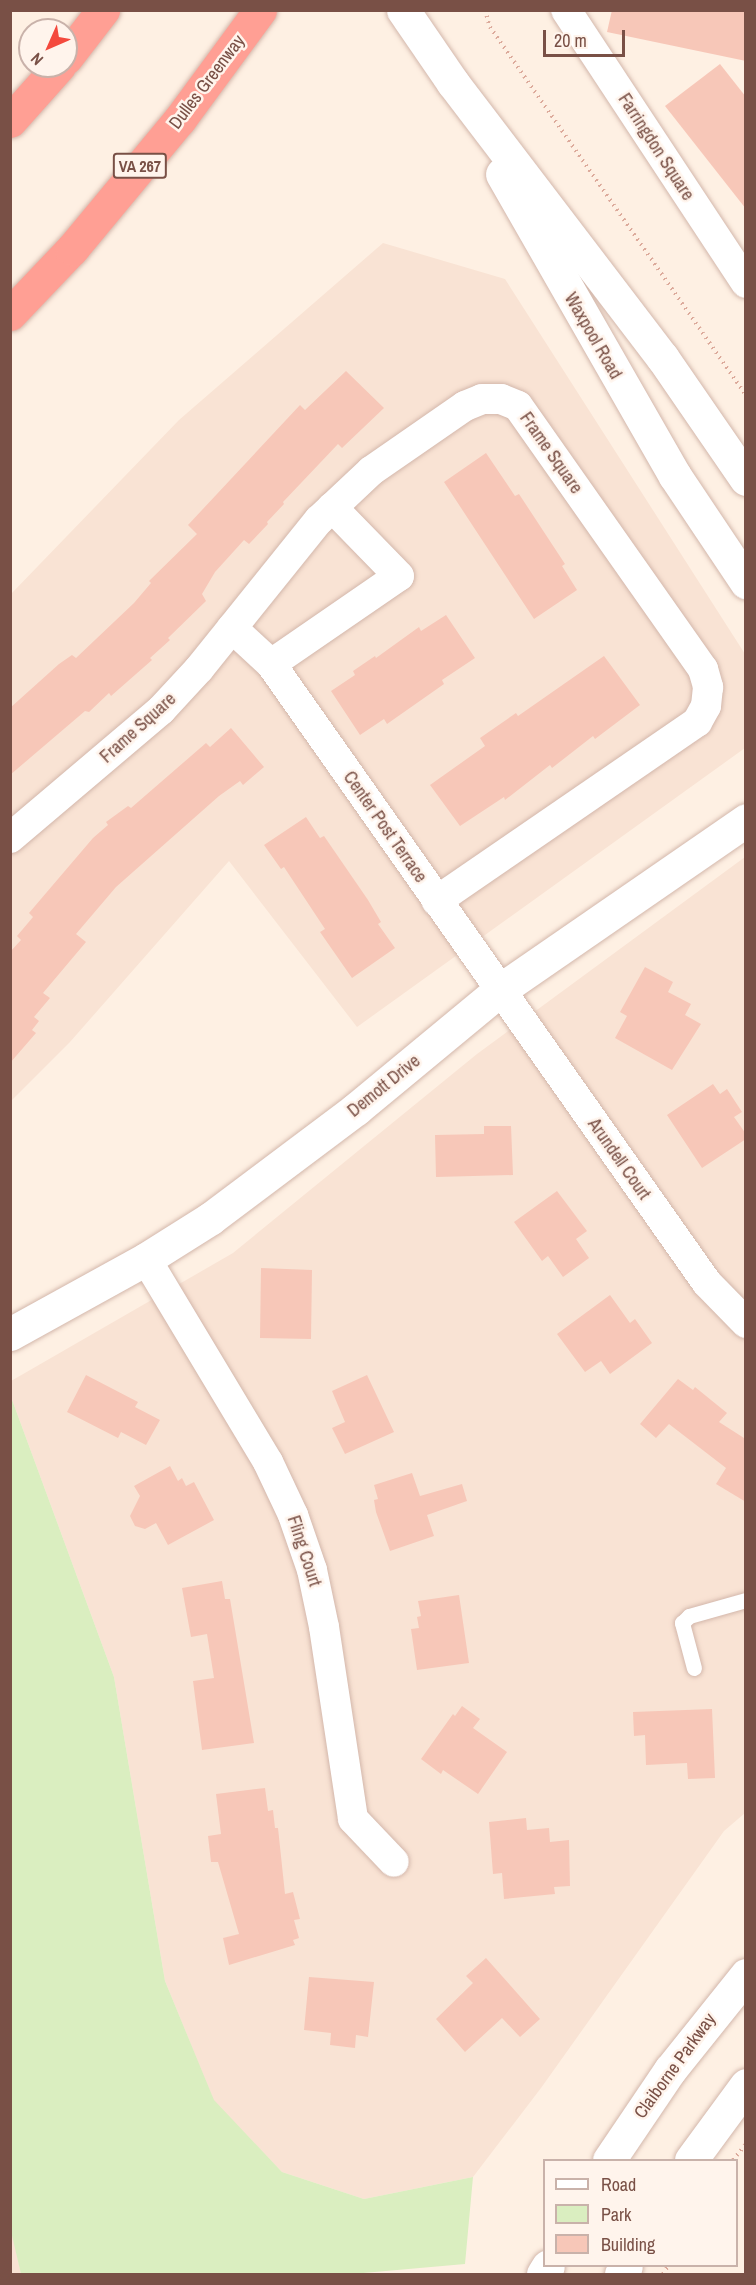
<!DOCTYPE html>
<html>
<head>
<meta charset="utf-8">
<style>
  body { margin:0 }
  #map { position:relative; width:756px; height:2285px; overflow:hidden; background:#fef0e3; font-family:"Archivo Narrow",sans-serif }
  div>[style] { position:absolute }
  .residential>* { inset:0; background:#f9e3d4 }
  .green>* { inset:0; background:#daeec0 }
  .building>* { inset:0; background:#f7c7b8 }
  .path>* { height:4px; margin-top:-2px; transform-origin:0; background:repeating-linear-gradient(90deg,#dcaa9b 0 1.5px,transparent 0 6px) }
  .roads { filter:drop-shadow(0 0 2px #d3b7ab) drop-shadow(0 0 2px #d3b7ab) }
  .lane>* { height:15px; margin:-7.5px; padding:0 7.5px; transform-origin:7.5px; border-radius:7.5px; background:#fff }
  .street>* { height:30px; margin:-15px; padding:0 15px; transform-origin:15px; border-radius:15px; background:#fff }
  .secondary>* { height:33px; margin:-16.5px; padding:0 16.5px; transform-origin:16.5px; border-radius:16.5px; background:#fff }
  .highway>* { height:33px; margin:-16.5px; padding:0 16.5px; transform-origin:16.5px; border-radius:16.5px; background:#ff9f94 }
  span { translate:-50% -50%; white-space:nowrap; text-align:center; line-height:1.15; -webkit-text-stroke:5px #fff4ec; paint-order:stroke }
  .shield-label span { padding:2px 4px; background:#fff4ec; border:2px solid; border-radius:4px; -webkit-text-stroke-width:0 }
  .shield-label { font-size:16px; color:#795046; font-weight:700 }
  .street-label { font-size:18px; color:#795046 }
  .frame { position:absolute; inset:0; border:12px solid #795046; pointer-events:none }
  .legend { position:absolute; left:543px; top:2159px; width:195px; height:108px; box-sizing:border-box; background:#fff4ec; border:2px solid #c9b2aa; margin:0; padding:8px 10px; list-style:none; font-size:18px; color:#795046 }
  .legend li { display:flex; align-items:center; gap:12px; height:30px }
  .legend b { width:30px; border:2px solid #c9b2aa }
  .north { position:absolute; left:18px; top:18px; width:60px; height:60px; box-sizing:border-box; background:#fff4ec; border:2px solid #c9b2aa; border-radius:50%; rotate:225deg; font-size:16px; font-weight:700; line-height:24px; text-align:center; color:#795046 }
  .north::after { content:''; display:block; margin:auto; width:21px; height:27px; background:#f4493d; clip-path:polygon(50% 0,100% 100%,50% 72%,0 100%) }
  .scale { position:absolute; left:543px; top:30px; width:82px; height:27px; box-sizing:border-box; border:3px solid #795046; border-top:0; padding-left:8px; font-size:18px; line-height:21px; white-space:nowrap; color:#795046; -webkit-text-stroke:4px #fff4ec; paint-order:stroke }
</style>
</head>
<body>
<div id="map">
  <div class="residential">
    <i style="clip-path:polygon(383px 243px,505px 279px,745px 654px,745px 748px,357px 1027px,229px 861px,70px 1042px,11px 1101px,11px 594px,179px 420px)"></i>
    <i style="clip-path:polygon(745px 857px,745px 1813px,724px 1831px,541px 2088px,473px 2177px,364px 2199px,282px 2172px,214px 2101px,165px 1981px,114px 1677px,11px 1397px,11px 1381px,233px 1253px,477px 1054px)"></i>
    <i style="clip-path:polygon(11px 2227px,21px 2274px,11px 2274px)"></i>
  </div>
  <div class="green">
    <i style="clip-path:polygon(11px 1397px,114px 1677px,165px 1981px,214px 2100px,282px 2172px,364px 2199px,473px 2177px,465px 2264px,352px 2274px,21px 2274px,10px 2227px)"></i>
  </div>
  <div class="building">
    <i style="clip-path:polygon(612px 10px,746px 10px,746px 61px,607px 32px)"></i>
    <i style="clip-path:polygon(720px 64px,746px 97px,746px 209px,665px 106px)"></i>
    <i style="clip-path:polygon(346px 371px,384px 408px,342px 448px,338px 444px,283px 502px,284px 504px,267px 522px,268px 524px,249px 544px,244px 540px,215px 572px,202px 594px,206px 601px,168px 638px,170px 640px,150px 658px,152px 660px,111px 696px,109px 693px,89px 712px,85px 711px,10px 775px,10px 708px,59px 664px,72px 655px,76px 658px,134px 603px,151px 583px,149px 581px,197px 534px,188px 525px,300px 405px,305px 410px)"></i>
    <i style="clip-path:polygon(486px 453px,515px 496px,519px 494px,565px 564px,562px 566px,577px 590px,534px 619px,444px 482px)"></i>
    <i style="clip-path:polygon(446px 615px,475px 658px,442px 680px,444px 684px,387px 724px,384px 719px,360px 735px,331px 691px,355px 675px,353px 671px,375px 656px,376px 658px,419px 627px,421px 631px)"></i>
    <i style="clip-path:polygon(604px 656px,640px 705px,595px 739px,593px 736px,552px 768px,550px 765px,505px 800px,504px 797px,460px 826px,430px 785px,485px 746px,480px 738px,516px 713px,518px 716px)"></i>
    <i style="clip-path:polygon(231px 728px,264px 767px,243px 785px,240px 781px,219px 796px,116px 887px,76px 934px,86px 942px,43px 993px,50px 998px,34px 1017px,39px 1021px,32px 1030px,36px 1033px,10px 1063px,10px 952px,21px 940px,17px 936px,33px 917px,29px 913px,93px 838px,108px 825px,106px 822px,128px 806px,131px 808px,206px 743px,210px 747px)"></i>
    <i style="clip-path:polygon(306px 817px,320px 838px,324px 836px,368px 900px,381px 922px,378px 924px,395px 948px,352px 978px,320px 932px,325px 929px,284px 867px,281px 869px,264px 845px)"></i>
    <i style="clip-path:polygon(645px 967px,673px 982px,668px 992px,691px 1004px,685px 1015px,701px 1024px,672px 1070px,615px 1038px,627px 1016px,620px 1012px)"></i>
    <i style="clip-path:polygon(713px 1084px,720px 1094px,727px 1089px,742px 1112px,734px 1117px,746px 1134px,746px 1139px,702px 1168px,667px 1115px)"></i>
    <i style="clip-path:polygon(484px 1126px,511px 1126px,513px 1175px,436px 1177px,435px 1135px,484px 1134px)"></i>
    <i style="clip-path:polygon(557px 1191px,587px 1231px,576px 1239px,589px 1258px,563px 1277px,548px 1256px,542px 1261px,514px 1222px)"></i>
    <i style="clip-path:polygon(261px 1268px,312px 1270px,311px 1339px,260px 1338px)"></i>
    <i style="clip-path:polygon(610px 1295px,630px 1323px,635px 1319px,652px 1343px,610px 1374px,601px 1361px,585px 1372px,557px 1334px)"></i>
    <i style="clip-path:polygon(86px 1375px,138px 1402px,135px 1407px,160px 1420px,146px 1445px,121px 1432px,118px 1438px,67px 1412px)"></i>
    <i style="clip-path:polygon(367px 1375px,394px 1432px,345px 1454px,332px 1428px,345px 1422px,332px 1391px)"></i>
    <i style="clip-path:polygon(678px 1379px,693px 1390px,695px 1387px,727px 1413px,719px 1422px,744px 1438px,746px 1436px,746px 1502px,716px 1484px,726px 1468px,669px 1424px,656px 1438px,640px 1424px)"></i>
    <i style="clip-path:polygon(170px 1466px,178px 1481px,182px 1478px,186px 1486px,194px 1482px,214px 1520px,168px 1545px,156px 1523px,145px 1529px,135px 1526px,130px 1516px,140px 1496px,134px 1486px)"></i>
    <i style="clip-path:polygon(412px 1473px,420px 1496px,462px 1484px,467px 1501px,427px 1515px,434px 1536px,390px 1551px,376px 1512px,374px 1500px,378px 1499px,374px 1485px)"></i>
    <i style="clip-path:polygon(222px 1581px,225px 1599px,230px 1599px,254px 1743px,202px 1750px,193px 1681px,214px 1678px,207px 1634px,191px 1637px,182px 1588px)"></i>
    <i style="clip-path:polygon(459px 1595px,469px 1663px,417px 1670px,411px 1629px,419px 1628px,417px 1617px,421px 1616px,418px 1601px)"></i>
    <i style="clip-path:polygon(462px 1706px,480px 1719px,473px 1728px,507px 1752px,478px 1794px,443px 1770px,441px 1774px,421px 1759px,453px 1714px,455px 1716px)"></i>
    <i style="clip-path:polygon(712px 1709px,715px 1778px,688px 1779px,687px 1763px,646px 1765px,645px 1735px,634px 1736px,633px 1712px)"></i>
    <i style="clip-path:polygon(265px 1788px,268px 1811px,273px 1810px,275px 1828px,278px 1828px,285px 1894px,293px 1892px,300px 1919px,294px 1920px,299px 1938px,293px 1940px,295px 1945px,229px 1965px,223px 1938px,239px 1934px,218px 1862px,211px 1862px,208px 1836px,221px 1834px,216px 1794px)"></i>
    <i style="clip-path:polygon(526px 1818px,527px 1830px,549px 1828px,550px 1842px,569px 1840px,570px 1886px,554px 1887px,555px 1894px,504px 1899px,502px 1873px,493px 1874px,489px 1822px)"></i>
    <i style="clip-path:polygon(486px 1958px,540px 2019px,520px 2037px,502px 2018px,465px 2052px,436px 2019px,473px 1983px,466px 1976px)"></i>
    <i style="clip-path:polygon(309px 1977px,374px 1982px,368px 2037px,356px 2035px,355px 2048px,330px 2045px,331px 2033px,304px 2030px)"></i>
  </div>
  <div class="path">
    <i style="left:485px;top:10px;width:18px;rotate:74deg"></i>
    <i style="left:490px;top:27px;width:448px;rotate:55.2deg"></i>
    <i style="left:733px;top:2160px;width:21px;rotate:-51deg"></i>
    <i style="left:663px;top:2274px;width:9px;rotate:-58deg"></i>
  </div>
  <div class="roads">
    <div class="lane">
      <i style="left:694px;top:1668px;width:47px;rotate:-104.9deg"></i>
      <i style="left:682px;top:1623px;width:10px;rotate:-45deg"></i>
      <i style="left:689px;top:1616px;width:59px;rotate:-15.7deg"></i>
    </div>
    <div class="street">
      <i style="left:566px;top:10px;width:327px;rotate:56.6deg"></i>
      <i style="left:232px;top:628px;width:53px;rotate:42.7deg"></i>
      <i style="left:271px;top:664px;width:757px;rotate:54.84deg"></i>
      <i style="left:707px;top:1283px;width:56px;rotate:45.7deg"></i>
      <i style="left:271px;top:664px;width:155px;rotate:-34.5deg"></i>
      <i style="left:399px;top:576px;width:96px;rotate:-134.2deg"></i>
      <i style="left:10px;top:838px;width:198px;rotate:-40.3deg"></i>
      <i style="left:161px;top:710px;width:56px;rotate:-47.2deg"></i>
      <i style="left:199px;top:669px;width:191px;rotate:-51.2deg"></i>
      <i style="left:319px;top:520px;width:71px;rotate:-43.3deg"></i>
      <i style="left:371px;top:471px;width:114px;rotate:-34.7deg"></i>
      <i style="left:465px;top:406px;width:18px;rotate:-22deg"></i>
      <i style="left:482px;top:399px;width:19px"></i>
      <i style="left:501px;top:399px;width:18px;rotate:22deg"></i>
      <i style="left:518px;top:406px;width:322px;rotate:54.9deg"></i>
      <i style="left:703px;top:669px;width:19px;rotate:74deg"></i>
      <i style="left:708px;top:687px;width:19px;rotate:96deg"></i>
      <i style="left:706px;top:706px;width:18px;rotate:119deg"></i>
      <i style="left:697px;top:722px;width:316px;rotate:145.5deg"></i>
      <i style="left:146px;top:1259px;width:237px;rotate:59deg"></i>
      <i style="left:268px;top:1462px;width:59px;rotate:64.7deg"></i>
      <i style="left:293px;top:1515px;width:58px;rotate:70.9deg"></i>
      <i style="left:312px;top:1570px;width:58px;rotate:78.1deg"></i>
      <i style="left:324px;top:1627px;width:194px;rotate:81.4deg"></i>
      <i style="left:353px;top:1819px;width:59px;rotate:46.4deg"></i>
    </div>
    <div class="secondary">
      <i style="left:403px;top:10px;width:88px;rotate:55.6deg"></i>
      <i style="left:453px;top:83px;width:345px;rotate:52.7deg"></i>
      <i style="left:662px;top:357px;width:148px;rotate:55.5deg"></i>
      <i style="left:502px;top:174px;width:348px;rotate:60.2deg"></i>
      <i style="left:675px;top:476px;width:128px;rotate:56.2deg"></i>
      <i style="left:10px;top:1334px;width:155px;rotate:-28.9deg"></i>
      <i style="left:146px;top:1259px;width:77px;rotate:-32.2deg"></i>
      <i style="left:211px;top:1218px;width:181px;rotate:-36.9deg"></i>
      <i style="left:356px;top:1109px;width:187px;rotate:-39.6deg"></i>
      <i style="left:500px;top:990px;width:299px;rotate:-34.6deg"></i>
      <i style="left:609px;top:2160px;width:109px;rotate:-55.9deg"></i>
      <i style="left:670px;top:2070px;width:122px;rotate:-51.3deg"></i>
      <i style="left:691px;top:2160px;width:93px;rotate:-53.7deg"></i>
      <i style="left:543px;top:2274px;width:9px;rotate:-58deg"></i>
      <i style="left:621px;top:2274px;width:9px;rotate:-58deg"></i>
    </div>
    <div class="highway">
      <i style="left:66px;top:58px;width:61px;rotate:-52.4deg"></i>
      <i style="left:10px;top:121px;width:74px;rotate:-48.3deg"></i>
      <i style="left:10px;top:314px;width:90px;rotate:-46.4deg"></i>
      <i style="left:72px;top:249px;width:169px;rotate:-50.3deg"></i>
      <i style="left:180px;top:119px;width:135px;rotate:-53.7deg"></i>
    </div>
  </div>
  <div class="shield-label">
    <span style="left:140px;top:166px">VA 267</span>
  </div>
  <div class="street-label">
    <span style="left:207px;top:82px;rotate:-53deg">Dulles Greenway</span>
    <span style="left:656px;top:147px;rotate:57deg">Farringdon Square</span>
    <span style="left:593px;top:336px;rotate:60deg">Waxpool Road</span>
    <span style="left:551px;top:453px;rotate:55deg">Frame Square</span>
    <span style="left:138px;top:728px;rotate:-42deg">Frame Square</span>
    <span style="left:385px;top:827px;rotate:55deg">Center Post Terrace</span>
    <span style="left:384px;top:1086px;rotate:-39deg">Demott Drive</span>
    <span style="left:619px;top:1159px;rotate:55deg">Arundell Court</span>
    <span style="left:304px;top:1551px;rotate:72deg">Fling Court</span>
    <span style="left:675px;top:2066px;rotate:-54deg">Claiborne Parkway</span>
  </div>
  <div class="frame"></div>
  <ul class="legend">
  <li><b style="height:8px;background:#fff"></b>Road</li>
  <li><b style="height:16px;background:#daeec0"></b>Park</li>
  <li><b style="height:16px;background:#f7c7b8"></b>Building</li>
  </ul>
  <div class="north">N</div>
  <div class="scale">20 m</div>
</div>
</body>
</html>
